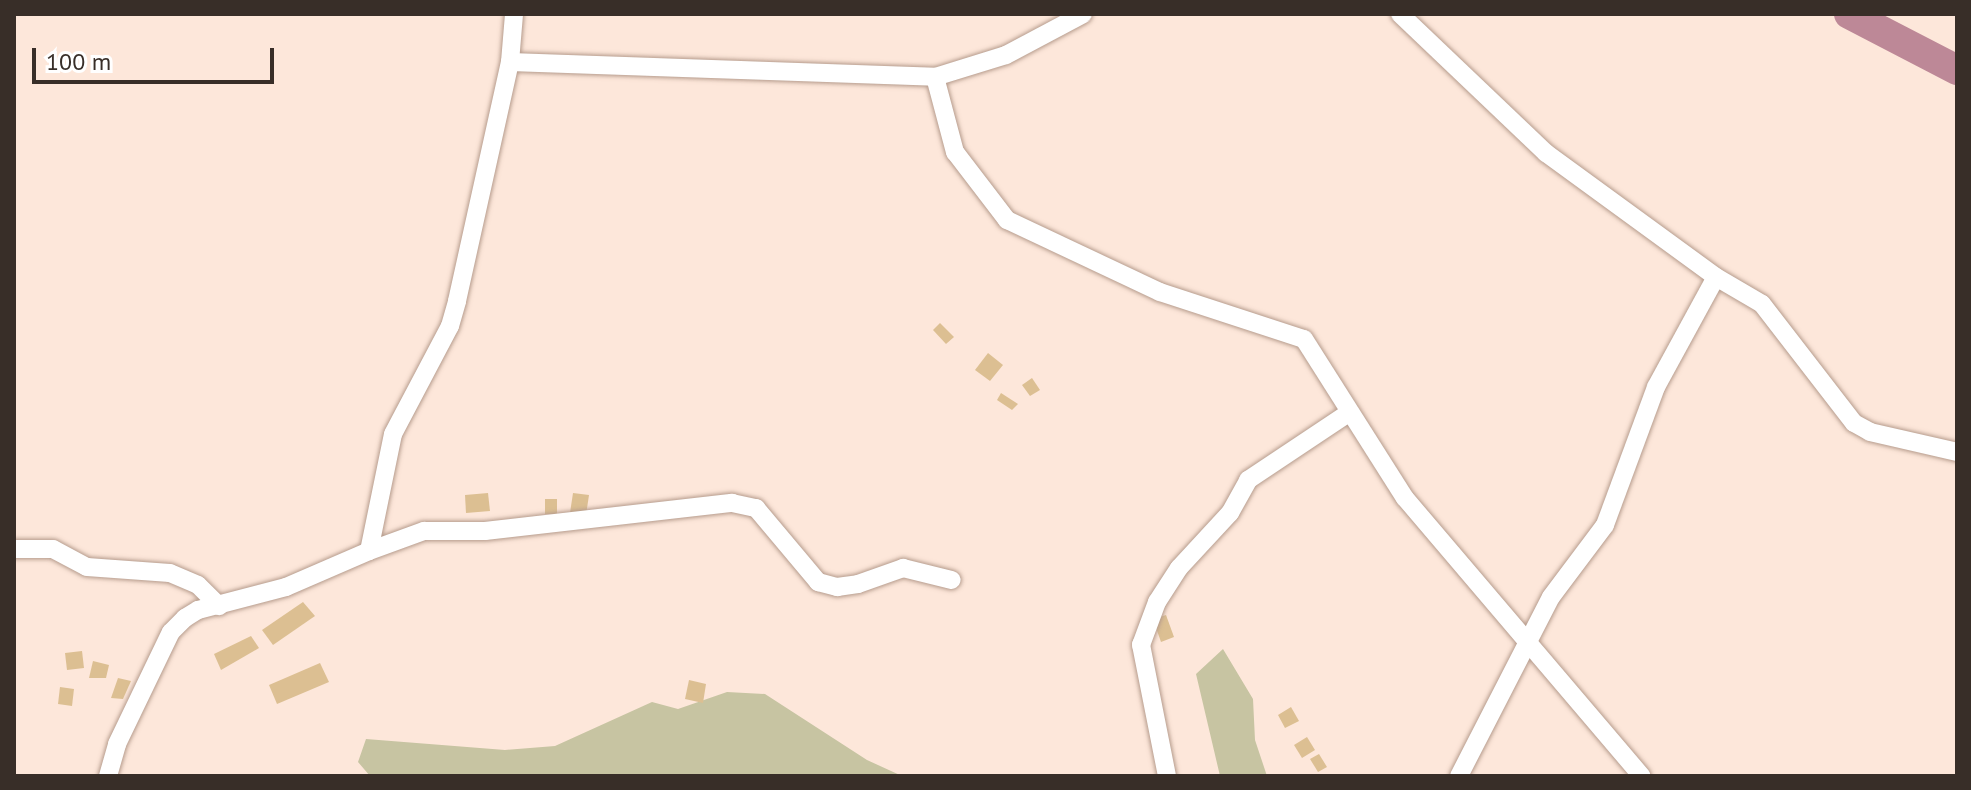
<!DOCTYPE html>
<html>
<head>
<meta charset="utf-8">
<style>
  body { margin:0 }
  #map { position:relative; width:1971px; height:790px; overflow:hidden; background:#fde7da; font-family:"PT Sans",sans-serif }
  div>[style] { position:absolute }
  .green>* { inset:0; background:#c7c4a2 }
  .river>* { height:30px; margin:-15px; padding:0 15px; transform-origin:15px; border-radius:15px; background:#bd8897 }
  .building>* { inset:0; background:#dcbf92 }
  .roads { filter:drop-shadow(0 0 2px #b69c8d) drop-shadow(0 0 2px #b69c8d) }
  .minor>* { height:18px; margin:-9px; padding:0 9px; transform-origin:9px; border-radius:9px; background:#fff }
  span { translate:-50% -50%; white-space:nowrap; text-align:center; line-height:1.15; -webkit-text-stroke:6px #fff; paint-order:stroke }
  .frame { position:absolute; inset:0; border:16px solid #382e28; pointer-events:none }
  .scale { position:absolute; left:32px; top:48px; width:242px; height:36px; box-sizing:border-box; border:4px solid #382e28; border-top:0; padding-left:10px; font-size:24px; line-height:28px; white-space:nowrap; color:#382e28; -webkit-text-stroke:6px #fff; paint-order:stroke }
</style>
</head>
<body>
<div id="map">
  <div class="green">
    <i style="clip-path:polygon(1223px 649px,1253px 699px,1255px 740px,1267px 776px,1220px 776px,1196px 674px)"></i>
    <i style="clip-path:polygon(727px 692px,765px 694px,867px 760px,902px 776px,370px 776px,358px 762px,366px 739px,505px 750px,555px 746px,652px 702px,678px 709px)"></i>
  </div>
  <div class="river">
    <i style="left:1849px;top:14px;width:122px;rotate:27.4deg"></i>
  </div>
  <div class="building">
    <i style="clip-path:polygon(940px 323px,954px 337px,946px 344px,933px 330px)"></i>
    <i style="clip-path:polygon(988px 353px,1003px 365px,990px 381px,975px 370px)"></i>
    <i style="clip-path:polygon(1032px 378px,1040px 390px,1030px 396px,1022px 385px)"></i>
    <i style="clip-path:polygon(1001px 393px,1018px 404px,1012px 410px,997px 400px)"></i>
    <i style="clip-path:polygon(488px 493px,490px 511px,466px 513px,465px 495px)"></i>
    <i style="clip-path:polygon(573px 493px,589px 495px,586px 515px,570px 513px)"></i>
    <i style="clip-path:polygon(545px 499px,557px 499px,557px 514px,545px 514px)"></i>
    <i style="clip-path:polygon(303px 602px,315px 616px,273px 645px,262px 630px)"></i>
    <i style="clip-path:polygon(1166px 615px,1174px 637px,1161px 642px,1153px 619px)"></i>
    <i style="clip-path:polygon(251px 636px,259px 648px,221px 670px,214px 654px)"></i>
    <i style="clip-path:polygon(82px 651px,84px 668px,67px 670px,65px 653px)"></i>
    <i style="clip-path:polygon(93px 661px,109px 665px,106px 678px,89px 678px)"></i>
    <i style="clip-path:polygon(320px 663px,329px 682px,277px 704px,269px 685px)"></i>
    <i style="clip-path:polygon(118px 678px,131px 681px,123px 699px,111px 698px)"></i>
    <i style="clip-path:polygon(689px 680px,706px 684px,703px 703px,685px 699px)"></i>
    <i style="clip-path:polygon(60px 687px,74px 689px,72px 706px,58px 704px)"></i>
    <i style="clip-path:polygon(1291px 707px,1299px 721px,1285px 728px,1278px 715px)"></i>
    <i style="clip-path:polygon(1307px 737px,1315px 750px,1302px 758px,1294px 745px)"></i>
    <i style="clip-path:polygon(1319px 754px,1327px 767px,1318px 772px,1310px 759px)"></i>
  </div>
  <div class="roads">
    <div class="minor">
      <i style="left:1400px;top:14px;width:202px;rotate:43.6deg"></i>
      <i style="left:1546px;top:153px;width:210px;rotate:36.1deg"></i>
      <i style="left:1716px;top:277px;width:53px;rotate:30.4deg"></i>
      <i style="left:1762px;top:304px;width:150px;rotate:52.3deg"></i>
      <i style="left:1854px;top:423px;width:18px;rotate:29deg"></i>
      <i style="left:1870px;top:432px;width:89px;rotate:12.9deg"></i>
      <i style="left:510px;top:62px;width:425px;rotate:2deg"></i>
      <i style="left:935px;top:77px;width:74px;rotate:-17.2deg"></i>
      <i style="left:1006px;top:55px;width:87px;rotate:-28deg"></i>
      <i style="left:935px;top:77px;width:78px;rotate:75.1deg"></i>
      <i style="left:955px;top:152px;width:86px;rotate:52.6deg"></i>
      <i style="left:1007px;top:220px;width:169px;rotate:25.2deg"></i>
      <i style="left:1160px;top:292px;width:151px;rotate:18.1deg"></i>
      <i style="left:1304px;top:339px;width:188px;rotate:57.6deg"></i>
      <i style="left:1405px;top:498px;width:365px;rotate:49.6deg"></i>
      <i style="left:14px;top:549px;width:39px"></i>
      <i style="left:53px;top:549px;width:38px;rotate:28deg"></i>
      <i style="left:87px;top:567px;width:83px;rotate:4.1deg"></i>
      <i style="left:170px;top:573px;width:30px;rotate:23deg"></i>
      <i style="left:198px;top:585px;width:30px;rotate:45deg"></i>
      <i style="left:369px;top:551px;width:59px;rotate:-20deg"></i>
      <i style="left:424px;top:531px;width:61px"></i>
      <i style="left:485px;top:531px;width:249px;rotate:-6.5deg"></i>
      <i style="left:732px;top:503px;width:25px;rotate:12deg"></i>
      <i style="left:756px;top:508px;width:97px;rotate:50deg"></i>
      <i style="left:818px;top:582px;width:20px;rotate:15deg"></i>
      <i style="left:837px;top:587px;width:21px;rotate:-8deg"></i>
      <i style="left:858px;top:584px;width:48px;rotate:-19.6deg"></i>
      <i style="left:903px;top:568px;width:50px;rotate:13.8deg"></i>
      <i style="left:108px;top:776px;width:33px;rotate:-74deg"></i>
      <i style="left:117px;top:744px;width:124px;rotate:-64.3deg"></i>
      <i style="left:171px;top:632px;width:20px;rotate:-45deg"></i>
      <i style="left:185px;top:618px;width:15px;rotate:-32deg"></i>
      <i style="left:198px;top:610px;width:91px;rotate:-14.6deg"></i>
      <i style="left:286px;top:587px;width:90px;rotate:-23.4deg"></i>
      <i style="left:369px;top:551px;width:119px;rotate:-78.4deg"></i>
      <i style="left:393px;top:434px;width:122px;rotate:-62.2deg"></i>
      <i style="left:450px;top:326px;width:26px;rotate:-74deg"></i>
      <i style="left:457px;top:301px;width:245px;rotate:-77.5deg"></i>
      <i style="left:510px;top:62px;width:48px;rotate:-85.2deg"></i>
      <i style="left:1167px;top:776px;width:134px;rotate:-101.2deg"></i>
      <i style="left:1141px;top:645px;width:46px;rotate:-69.6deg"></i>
      <i style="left:1157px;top:602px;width:40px;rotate:-57.1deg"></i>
      <i style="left:1179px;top:568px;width:75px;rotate:-47.2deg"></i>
      <i style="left:1230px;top:513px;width:38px;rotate:-61deg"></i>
      <i style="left:1248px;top:480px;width:119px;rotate:-33.7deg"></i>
      <i style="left:1459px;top:776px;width:201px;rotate:-62.8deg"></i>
      <i style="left:1551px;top:597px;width:90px;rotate:-53.1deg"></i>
      <i style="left:1605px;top:525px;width:147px;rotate:-69.7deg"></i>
      <i style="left:1656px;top:387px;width:125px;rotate:-61.4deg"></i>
    </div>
  </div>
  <div class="frame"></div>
  <div class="scale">100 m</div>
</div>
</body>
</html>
